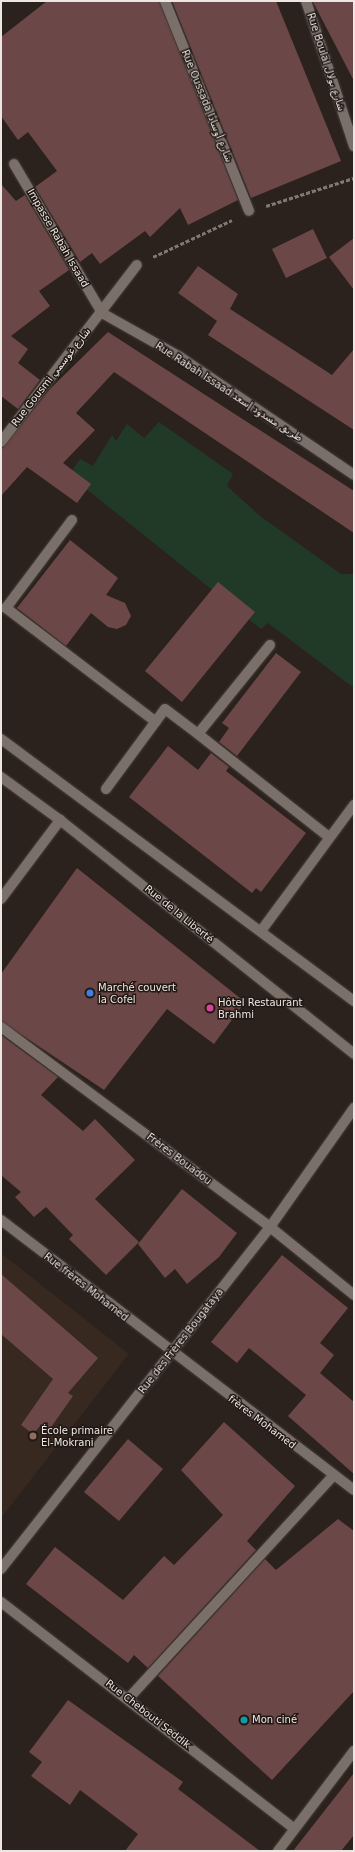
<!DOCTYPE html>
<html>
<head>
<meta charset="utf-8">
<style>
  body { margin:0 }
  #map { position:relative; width:355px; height:1852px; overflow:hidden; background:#2b221d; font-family:"DejaVu Sans","Noto Naskh Arabic",sans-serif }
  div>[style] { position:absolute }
  .built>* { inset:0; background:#372820 }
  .green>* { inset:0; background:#213a27 }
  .building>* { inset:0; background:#6c4747 }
  .path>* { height:2.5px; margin-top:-1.25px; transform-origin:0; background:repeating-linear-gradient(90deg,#7f7772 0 4px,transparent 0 6px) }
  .roads { filter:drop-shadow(0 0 1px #47403c) drop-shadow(0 0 1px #47403c) }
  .lane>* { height:10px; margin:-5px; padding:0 5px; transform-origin:5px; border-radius:5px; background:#7b6f6a }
  .street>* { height:10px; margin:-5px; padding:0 5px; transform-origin:5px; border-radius:5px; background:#7b6f6a }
  .secondary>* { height:10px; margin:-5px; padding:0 5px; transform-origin:5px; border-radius:5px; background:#7b6f6a }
  .dots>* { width:11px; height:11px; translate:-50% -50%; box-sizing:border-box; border:2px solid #211814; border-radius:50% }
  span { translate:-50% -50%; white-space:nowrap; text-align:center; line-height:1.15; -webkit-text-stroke:3px #211814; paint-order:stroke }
  .street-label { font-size:10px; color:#ede7e3 }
  .poi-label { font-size:10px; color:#ede7e3 }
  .left { translate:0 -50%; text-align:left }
  .frame { position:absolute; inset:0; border:2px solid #ede7e3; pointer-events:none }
</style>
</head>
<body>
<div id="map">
  <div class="built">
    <i style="clip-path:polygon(1px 1253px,129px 1354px,1px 1518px)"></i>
  </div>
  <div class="green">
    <i style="clip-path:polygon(159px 422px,233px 474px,227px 486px,260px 516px,341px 574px,354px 574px,354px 688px,268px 623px,261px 629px,69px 475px,80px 459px,93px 466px,112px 435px,116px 441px,127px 424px,144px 438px)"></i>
  </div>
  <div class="building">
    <i style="clip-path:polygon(47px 1px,159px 1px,238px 200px,188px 225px,180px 208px,150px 237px,145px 231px,100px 264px,92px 253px,80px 262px,35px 187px,57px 171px,28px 132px,18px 140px,1px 116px,1px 37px)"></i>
    <i style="clip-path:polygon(172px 1px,276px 1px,341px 161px,251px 198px)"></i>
    <i style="clip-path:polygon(313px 1px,354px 1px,354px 81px,313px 2px)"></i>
    <i style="clip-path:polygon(1px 184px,16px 201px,25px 195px,69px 270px,39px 291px,50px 306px,11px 336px,28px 349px,18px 363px,40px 380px,18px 409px,1px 396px)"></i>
    <i style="clip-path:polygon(313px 229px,327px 258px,286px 278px,272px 249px)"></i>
    <i style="clip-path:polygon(354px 238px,354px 290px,329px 257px)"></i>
    <i style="clip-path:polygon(198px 266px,238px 294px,230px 309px,332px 375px,354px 349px,354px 430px,208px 335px,217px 321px,178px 293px)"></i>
    <i style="clip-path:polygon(108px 332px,354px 491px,354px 533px,114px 372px,76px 413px,95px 430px,63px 463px,91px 484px,77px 503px,27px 467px,1px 496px,1px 450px,50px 389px)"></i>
    <i style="clip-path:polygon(70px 540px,118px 578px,106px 595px,125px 603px,131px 616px,126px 625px,117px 629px,108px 627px,91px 613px,66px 646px,17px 608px)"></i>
    <i style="clip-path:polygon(218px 582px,255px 612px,182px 702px,145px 671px)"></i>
    <i style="clip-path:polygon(276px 653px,301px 672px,237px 756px,219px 742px,229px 728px,222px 723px)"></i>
    <i style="clip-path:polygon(168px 746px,198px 770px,211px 753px,229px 767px,226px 771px,306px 833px,261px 892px,256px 888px,252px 893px,129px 797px)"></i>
    <i style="clip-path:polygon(77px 868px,245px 1002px,214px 1044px,167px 1009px,104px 1090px,1px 1021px,1px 974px)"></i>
    <i style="clip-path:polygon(1px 1035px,58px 1077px,41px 1095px,83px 1131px,95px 1119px,135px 1160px,95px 1199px,139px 1242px,106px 1275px,69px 1239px,73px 1235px,46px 1207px,34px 1217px,15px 1197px,21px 1192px,1px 1175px)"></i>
    <i style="clip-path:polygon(182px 1189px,237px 1233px,219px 1257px,187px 1284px,175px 1269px,165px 1278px,138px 1244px)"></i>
    <i style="clip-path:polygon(282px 1255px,348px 1308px,320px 1343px,334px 1355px,320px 1373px,354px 1402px,354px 1474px,288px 1416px,306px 1395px,249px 1348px,237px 1363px,211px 1342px)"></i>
    <i style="clip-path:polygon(1px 1274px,98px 1358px,68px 1393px,73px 1396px,49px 1430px,41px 1425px,33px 1434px,21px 1425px,53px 1379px,1px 1334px)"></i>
    <i style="clip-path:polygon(224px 1422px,295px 1486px,247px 1541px,256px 1550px,148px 1668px,134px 1655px,128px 1663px,26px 1584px,55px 1547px,123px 1600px,164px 1556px,174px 1565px,223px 1515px,181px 1470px)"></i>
    <i style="clip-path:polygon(128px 1439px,163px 1469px,119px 1521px,84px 1492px)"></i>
    <i style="clip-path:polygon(338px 1519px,354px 1531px,354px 1691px,272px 1780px,158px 1676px,265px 1559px,276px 1570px)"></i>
    <i style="clip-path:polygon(68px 1700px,183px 1782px,178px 1789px,260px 1851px,125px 1851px,138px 1834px,80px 1790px,70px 1805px,31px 1776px,42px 1762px,29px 1752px)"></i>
    <i style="clip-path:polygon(354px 1773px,354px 1835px,341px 1851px,293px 1851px)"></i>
  </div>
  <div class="path">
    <i style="left:266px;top:206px;width:92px;rotate:-17.7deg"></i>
    <i style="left:153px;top:257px;width:87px;rotate:-25.1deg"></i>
  </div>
  <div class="roads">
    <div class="lane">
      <i style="left:72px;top:520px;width:110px;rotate:126.9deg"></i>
      <i style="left:6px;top:608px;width:188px;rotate:37.2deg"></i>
      <i style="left:270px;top:645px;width:114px;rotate:129deg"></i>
      <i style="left:198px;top:734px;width:167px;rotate:38.2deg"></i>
      <i style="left:106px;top:789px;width:99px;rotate:-53.6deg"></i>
      <i style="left:165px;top:709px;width:41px;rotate:37.1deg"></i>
    </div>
    <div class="street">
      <i style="left:165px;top:1px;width:226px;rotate:68.2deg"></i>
      <i style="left:306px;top:1px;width:153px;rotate:71.7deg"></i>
      <i style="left:14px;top:164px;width:173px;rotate:59.4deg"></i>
      <i style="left:102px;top:313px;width:90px;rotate:29.4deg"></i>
      <i style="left:180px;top:357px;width:210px;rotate:34.1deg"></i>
      <i style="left:1px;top:442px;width:223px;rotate:-52.5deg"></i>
      <i style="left:1px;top:899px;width:99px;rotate:-53.2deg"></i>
      <i style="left:261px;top:931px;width:157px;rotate:-53.6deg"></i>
      <i style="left:1px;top:1027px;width:335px;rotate:36.6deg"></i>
      <i style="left:270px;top:1227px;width:108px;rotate:39deg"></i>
      <i style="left:1px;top:1220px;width:444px;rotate:37.4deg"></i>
      <i style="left:1px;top:1569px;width:435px;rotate:-51.8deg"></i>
      <i style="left:270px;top:1227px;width:146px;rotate:-54.8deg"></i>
      <i style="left:1px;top:1602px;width:369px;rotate:37.7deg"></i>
      <i style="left:128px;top:1699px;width:304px;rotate:-47.4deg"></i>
      <i style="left:278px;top:1851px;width:126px;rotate:-52.8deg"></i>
    </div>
    <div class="secondary">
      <i style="left:1px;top:739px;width:440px;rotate:36.6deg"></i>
      <i style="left:1px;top:777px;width:73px;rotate:36.1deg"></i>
      <i style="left:60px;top:820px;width:376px;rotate:38.5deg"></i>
    </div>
  </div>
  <div class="dots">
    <i style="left:90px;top:993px;background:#3f7fe0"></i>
    <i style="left:210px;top:1008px;background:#d1479c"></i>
    <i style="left:33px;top:1436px;background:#8d6e63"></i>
    <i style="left:244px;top:1720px;background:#0f9aa8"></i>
  </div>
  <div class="street-label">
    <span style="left:326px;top:62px;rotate:72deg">Rue Boulal شارع بولال</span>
    <span style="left:207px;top:106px;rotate:68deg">Rue Oussada شارع أوسادا</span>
    <span style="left:58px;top:238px;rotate:60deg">Impasse Rabah Issaad</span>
    <span style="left:51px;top:377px;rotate:-52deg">Rue Gousmi شارع غوسمي</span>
    <span style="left:229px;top:392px;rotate:33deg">Rue Rabah Issaad طريق مسدود إسعد</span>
    <span style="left:179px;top:914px;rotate:39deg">Rue de la Liberté</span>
    <span style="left:179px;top:1159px;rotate:37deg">Frères Bouadou</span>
    <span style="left:86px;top:1287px;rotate:38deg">Rue frères Mohamed</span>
    <span style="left:181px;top:1341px;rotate:-52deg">Rue des Frères Bougataya</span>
    <span style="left:262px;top:1422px;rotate:37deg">frères Mohamed</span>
    <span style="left:148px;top:1714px;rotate:38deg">Rue Chebouti Seddik</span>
  </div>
  <div class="poi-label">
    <span class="left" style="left:98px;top:993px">Marché couvert<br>la Cofel</span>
    <span class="left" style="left:218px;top:1008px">Hôtel Restaurant<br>Brahmi</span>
    <span class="left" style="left:41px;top:1436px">École primaire<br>El-Mokrani</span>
    <span class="left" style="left:252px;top:1720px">Mon ciné</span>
  </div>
  <div class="frame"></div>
</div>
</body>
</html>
